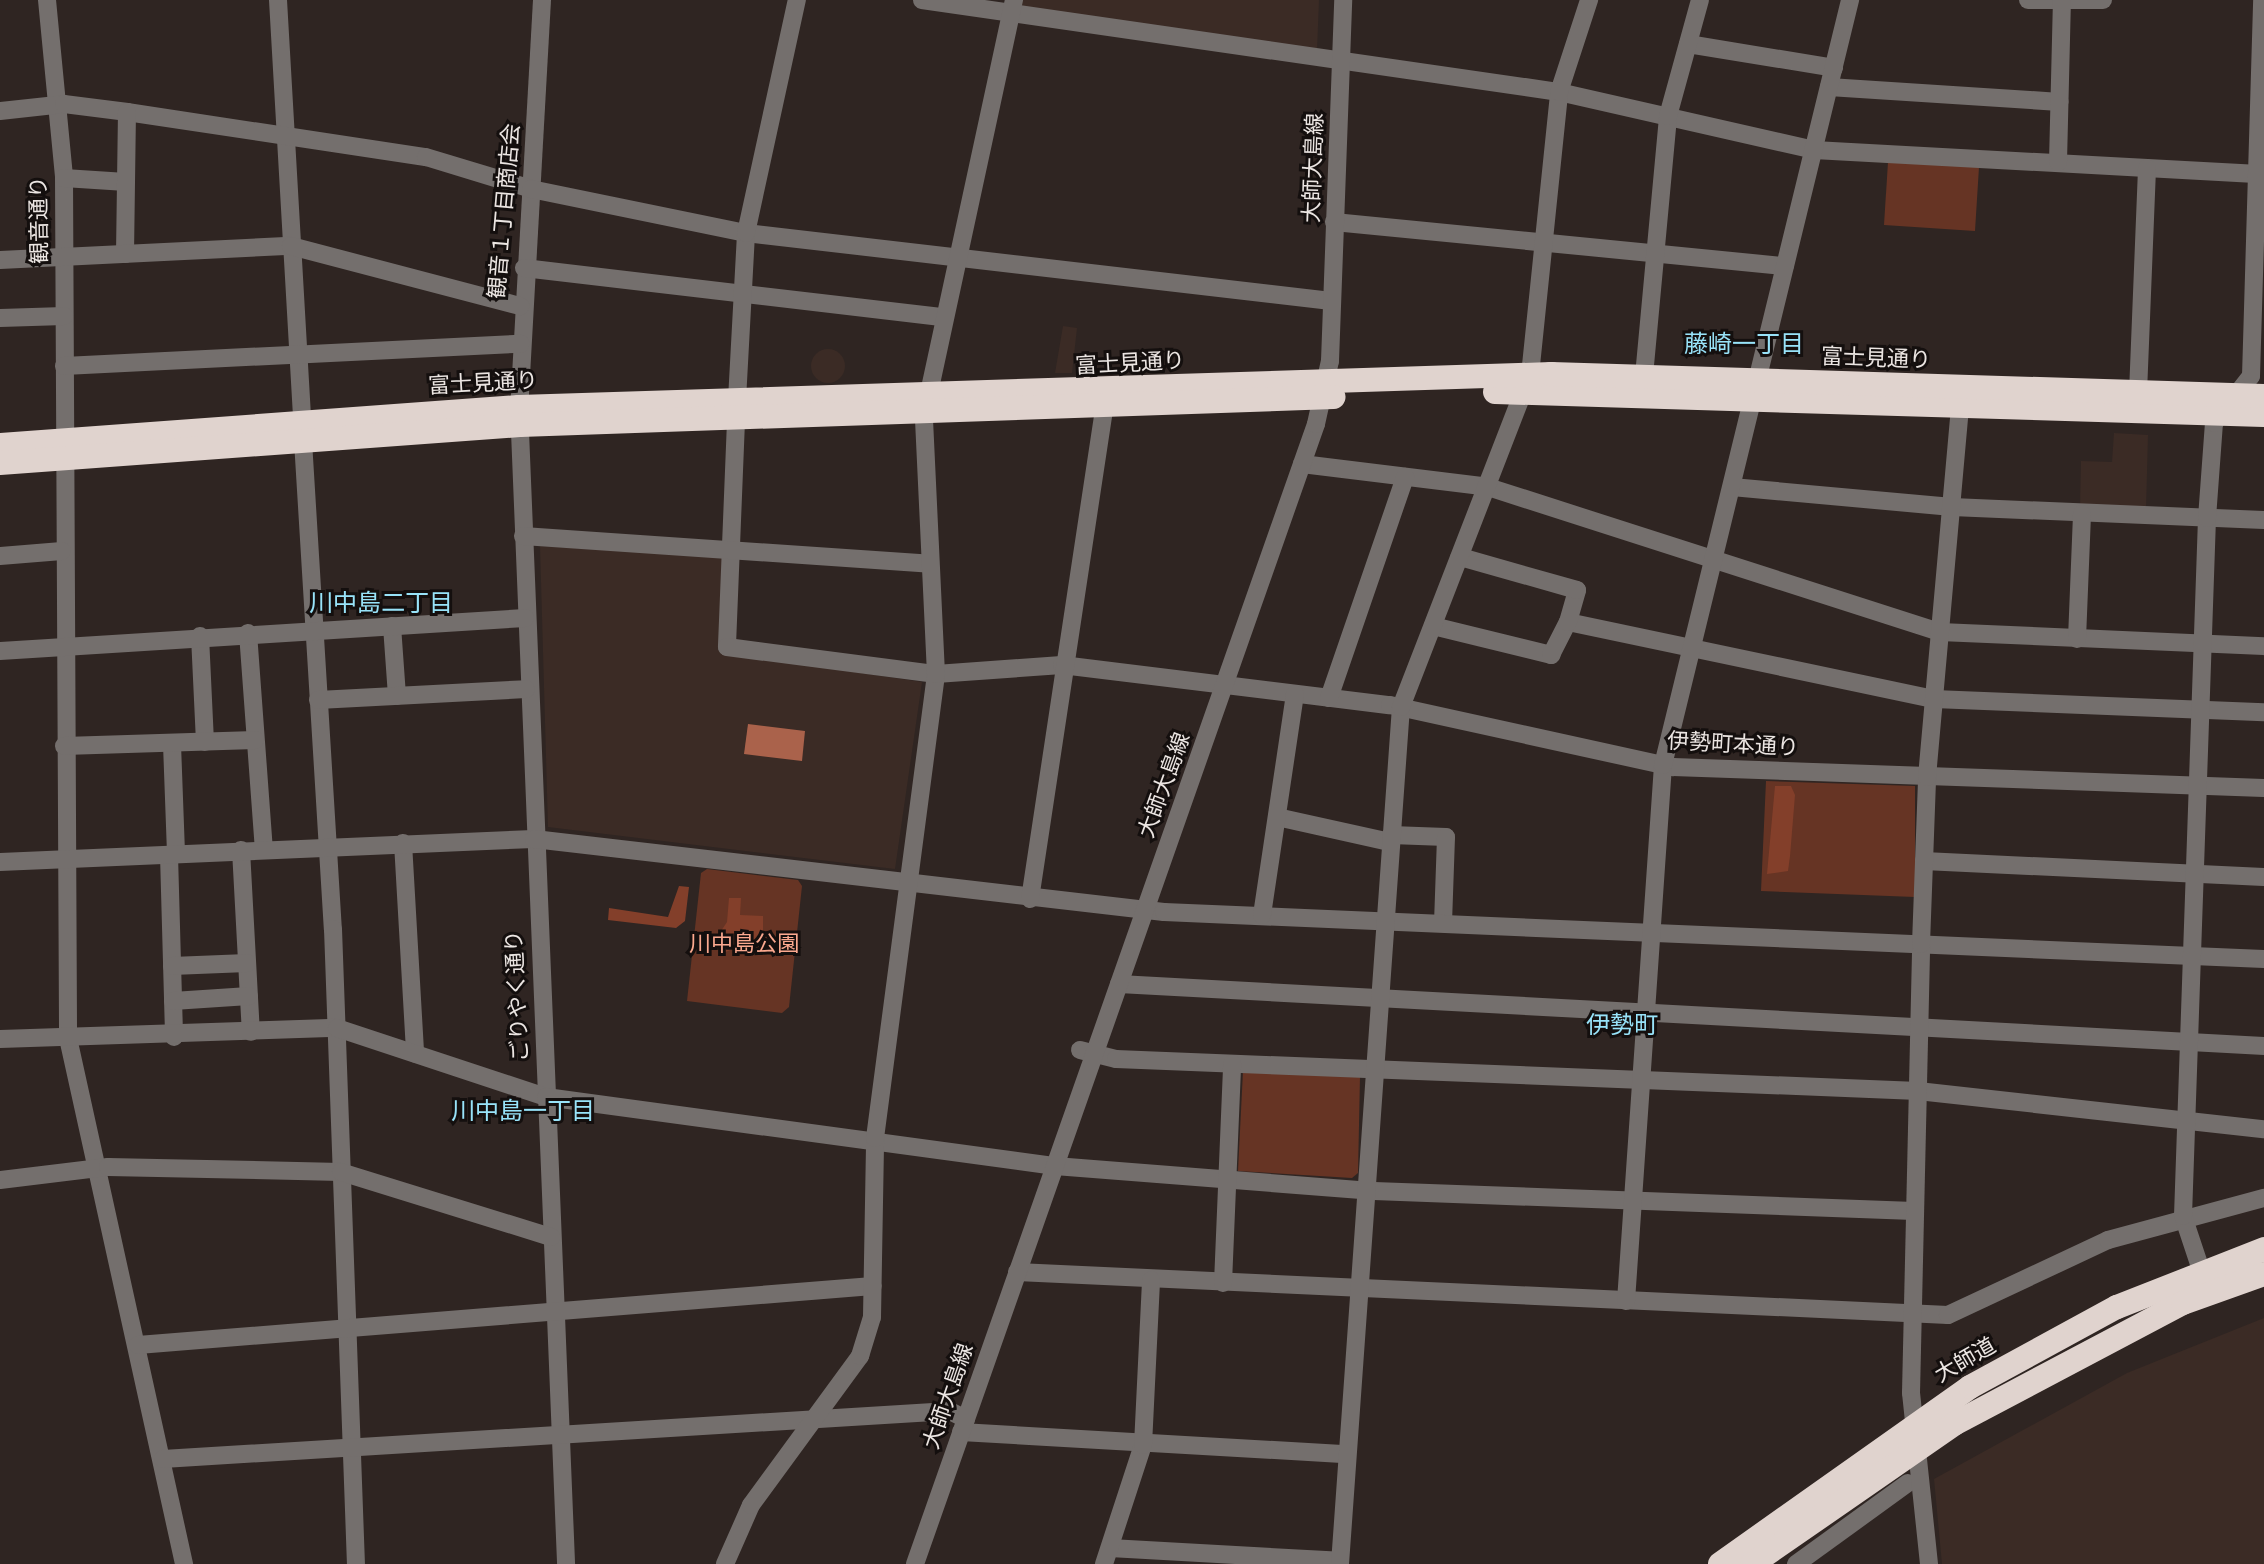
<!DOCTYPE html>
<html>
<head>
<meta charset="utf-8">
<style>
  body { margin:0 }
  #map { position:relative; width:2264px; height:1564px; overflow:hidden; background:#2f2522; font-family:Mulish,"Noto Sans JP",sans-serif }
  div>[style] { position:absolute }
  .built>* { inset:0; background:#3b2b25 }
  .round { border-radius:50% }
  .green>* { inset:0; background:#663424 }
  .forest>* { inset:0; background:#833f2a }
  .water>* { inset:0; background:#aa624b }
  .minor>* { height:18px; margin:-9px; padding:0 9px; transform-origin:9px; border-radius:9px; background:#746f6d }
  .highway>* { height:24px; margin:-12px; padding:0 12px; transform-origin:12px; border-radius:12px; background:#e0d3ce }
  span { translate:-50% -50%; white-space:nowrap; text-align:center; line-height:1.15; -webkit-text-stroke:6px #140f0e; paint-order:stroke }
  .street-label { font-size:22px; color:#ebe5e2 }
  .park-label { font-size:22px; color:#fba98f }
  .neighbourhood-label { font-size:24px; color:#98e3f9 }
</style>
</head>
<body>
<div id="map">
  <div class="built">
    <i style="clip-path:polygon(1020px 0,1319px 0,1317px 51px,1019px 6px)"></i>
    <i style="clip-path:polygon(1063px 326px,1077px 328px,1072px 373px,1055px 373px)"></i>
    <i class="round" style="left:811px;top:349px;width:34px;height:34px"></i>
    <i style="clip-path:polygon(2114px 433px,2148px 435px,2146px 510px,2080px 507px,2081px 461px,2112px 462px)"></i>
    <i style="clip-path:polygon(540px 546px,724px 557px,720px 652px,922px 682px,895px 869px,548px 827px)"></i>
    <i style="clip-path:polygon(2264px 1318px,2264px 1564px,1942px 1564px,1934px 1479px,2127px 1373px)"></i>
  </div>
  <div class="green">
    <i style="clip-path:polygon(1888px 162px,1979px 167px,1975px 231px,1884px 225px)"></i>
    <i style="clip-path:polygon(1766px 781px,1915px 786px,1915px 897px,1761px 891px)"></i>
    <i style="clip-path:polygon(707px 869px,798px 880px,802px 886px,789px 1007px,782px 1013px,687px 1001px,701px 873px)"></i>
    <i style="clip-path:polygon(1243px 1071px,1360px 1076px,1358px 1173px,1352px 1178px,1238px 1171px)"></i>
  </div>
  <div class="forest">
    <i style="clip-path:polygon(1775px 786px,1791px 786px,1795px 795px,1790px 856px,1788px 871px,1767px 874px)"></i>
    <i style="clip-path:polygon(679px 886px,689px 887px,685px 921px,676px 928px,608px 920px,609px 908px,668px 917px)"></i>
    <i style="clip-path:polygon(729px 898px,741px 898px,740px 915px,763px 916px,763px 952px,740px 946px,723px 953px,717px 937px,727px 922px)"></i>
  </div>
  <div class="water">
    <i style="clip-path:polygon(748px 724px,805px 731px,802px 761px,744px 754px)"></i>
  </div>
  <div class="minor">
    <i style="left:47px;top:0;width:179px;rotate:84.5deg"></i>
    <i style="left:64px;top:178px;width:860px;rotate:89.73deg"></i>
    <i style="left:68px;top:1038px;width:539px;rotate:77.56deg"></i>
    <i style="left:278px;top:0;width:421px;rotate:86.7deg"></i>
    <i style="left:542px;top:0;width:408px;rotate:93.2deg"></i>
    <i style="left:519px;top:407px;width:1158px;rotate:87.67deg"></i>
    <i style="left:922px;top:0;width:644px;rotate:8.22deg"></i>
    <i style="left:1559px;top:92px;width:262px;rotate:12.8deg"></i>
    <i style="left:1814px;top:150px;width:451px;rotate:3.1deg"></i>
    <i style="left:2028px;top:0;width:75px"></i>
    <i style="left:1688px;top:44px;width:148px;rotate:9.3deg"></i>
    <i style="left:1829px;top:87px;width:231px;rotate:3.7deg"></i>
    <i style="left:0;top:111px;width:64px;rotate:-6.2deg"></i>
    <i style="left:64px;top:104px;width:64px;rotate:7.2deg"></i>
    <i style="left:127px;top:112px;width:302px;rotate:8.6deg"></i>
    <i style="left:426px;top:157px;width:110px;rotate:16.9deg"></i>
    <i style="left:531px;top:189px;width:219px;rotate:11.6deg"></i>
    <i style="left:746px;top:233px;width:589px;rotate:6.63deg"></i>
    <i style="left:2058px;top:162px;width:162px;rotate:-88.6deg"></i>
    <i style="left:64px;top:178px;width:62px;rotate:3.7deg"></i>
    <i style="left:1334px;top:222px;width:453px;rotate:5.6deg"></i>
    <i style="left:125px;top:254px;width:142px;rotate:-89.2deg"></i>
    <i style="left:0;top:260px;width:291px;rotate:-2.8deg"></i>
    <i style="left:291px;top:246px;width:237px;rotate:14.7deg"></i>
    <i style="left:524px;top:268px;width:420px;rotate:6.7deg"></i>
    <i style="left:0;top:318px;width:64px;rotate:-1.8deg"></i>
    <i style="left:64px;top:366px;width:457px;rotate:-2.8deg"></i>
    <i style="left:1644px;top:376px;width:261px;rotate:-84.7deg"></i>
    <i style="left:1668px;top:116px;width:120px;rotate:-74.6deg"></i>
    <i style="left:2138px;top:393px;width:225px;rotate:-87.7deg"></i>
    <i style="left:737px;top:400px;width:167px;rotate:-86.9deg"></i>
    <i style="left:746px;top:233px;width:239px;rotate:-77.7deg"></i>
    <i style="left:736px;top:421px;width:226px;rotate:92.3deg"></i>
    <i style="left:727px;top:647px;width:211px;rotate:7.4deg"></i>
    <i style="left:936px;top:674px;width:126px;rotate:-4.1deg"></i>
    <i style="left:1062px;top:665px;width:330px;rotate:7deg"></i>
    <i style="left:1390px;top:705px;width:290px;rotate:12.4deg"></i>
    <i style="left:1673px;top:767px;width:591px;rotate:2.04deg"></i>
    <i style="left:303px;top:441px;width:489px;rotate:86.5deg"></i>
    <i style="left:333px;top:929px;width:635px;rotate:87.93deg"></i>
    <i style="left:1302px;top:464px;width:187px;rotate:7deg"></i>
    <i style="left:1488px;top:487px;width:475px;rotate:17.8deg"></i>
    <i style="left:1940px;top:632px;width:324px;rotate:2.5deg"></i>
    <i style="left:1732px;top:487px;width:221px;rotate:5.2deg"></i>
    <i style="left:1952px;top:507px;width:312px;rotate:2.4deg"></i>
    <i style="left:523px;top:536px;width:408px;rotate:3.9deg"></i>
    <i style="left:0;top:556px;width:62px;rotate:-4.6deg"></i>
    <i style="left:1568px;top:622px;width:374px;rotate:11.9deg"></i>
    <i style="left:1934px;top:699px;width:330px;rotate:2.3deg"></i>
    <i style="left:392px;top:626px;width:70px;rotate:85.9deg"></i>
    <i style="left:1433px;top:626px;width:122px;rotate:13.8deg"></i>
    <i style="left:1551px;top:655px;width:37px;rotate:-63deg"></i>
    <i style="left:1568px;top:622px;width:33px;rotate:-74deg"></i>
    <i style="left:1577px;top:590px;width:122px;rotate:-164.2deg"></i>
    <i style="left:248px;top:633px;width:217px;rotate:85.8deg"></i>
    <i style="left:200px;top:636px;width:106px;rotate:87.3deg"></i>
    <i style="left:2077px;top:639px;width:125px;rotate:-87.7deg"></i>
    <i style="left:0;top:651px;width:526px;rotate:-3.6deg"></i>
    <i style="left:1329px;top:698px;width:234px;rotate:-71deg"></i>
    <i style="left:318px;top:700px;width:208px;rotate:-3deg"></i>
    <i style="left:172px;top:744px;width:110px;rotate:87.9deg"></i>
    <i style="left:64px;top:746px;width:191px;rotate:-1.8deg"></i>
    <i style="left:1277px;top:817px;width:116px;rotate:12.5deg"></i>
    <i style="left:1391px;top:835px;width:55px;rotate:2.1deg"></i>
    <i style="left:1446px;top:837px;width:86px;rotate:92deg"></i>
    <i style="left:403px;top:843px;width:211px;rotate:86.7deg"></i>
    <i style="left:241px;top:850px;width:182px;rotate:86.9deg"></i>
    <i style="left:169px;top:855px;width:182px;rotate:88.4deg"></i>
    <i style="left:1924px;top:861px;width:340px;rotate:2.7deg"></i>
    <i style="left:0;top:862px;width:534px;rotate:-2.47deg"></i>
    <i style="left:534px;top:839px;width:634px;rotate:6.61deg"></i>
    <i style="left:1164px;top:912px;width:1101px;rotate:2.45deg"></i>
    <i style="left:1030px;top:899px;width:495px;rotate:-81.4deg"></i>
    <i style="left:1262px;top:915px;width:223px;rotate:-81.5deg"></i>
    <i style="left:172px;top:966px;width:75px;rotate:-2.3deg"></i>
    <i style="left:1119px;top:984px;width:1147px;rotate:3.1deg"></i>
    <i style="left:173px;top:1001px;width:76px;rotate:-3.8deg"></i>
    <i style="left:0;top:1039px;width:337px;rotate:-1.9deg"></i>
    <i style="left:337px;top:1028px;width:220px;rotate:18.3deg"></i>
    <i style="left:546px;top:1097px;width:514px;rotate:7.72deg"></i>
    <i style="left:1055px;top:1166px;width:320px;rotate:4.5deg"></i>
    <i style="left:1374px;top:1191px;width:540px;rotate:2.12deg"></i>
    <i style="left:1080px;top:1050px;width:37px;rotate:14deg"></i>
    <i style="left:1116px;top:1059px;width:803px;rotate:2.28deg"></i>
    <i style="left:1918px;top:1091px;width:348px;rotate:6.3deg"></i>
    <i style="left:0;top:1180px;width:109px;rotate:-6.9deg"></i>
    <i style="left:108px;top:1167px;width:233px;rotate:1.2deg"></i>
    <i style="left:341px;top:1172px;width:220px;rotate:17.2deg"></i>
    <i style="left:1017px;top:1272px;width:932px;rotate:2.64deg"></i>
    <i style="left:1948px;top:1315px;width:177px;rotate:-25.1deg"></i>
    <i style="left:2108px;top:1240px;width:162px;rotate:-15.1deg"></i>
    <i style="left:1223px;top:1283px;width:219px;rotate:-87.6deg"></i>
    <i style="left:2206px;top:1285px;width:73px;rotate:-108.4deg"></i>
    <i style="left:2183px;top:1216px;width:698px;rotate:-88.03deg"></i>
    <i style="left:2207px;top:518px;width:95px;rotate:-85.8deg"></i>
    <i style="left:2214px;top:423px;width:60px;rotate:-51.8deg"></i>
    <i style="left:2251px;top:376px;width:376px;rotate:-88.3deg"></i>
    <i style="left:1626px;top:1301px;width:537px;rotate:-86.05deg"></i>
    <i style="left:1663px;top:765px;width:788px;rotate:-76.26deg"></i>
    <i style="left:138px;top:1345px;width:737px;rotate:-4.59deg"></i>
    <i style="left:961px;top:1432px;width:386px;rotate:3.3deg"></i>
    <i style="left:163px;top:1459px;width:788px;rotate:-3.49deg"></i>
    <i style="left:950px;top:1411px;width:18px;rotate:27deg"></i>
    <i style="left:1110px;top:1548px;width:230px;rotate:3.2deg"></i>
    <i style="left:725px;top:1564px;width:64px;rotate:-66.2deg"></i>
    <i style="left:751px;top:1505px;width:185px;rotate:-53.8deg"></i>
    <i style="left:860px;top:1356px;width:41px;rotate:-72.9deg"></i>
    <i style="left:872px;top:1317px;width:179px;rotate:-89deg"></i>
    <i style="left:875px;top:1138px;width:468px;rotate:-82.5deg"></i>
    <i style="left:936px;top:674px;width:258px;rotate:-92.7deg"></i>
    <i style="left:924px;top:416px;width:426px;rotate:-77.8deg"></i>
    <i style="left:915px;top:1564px;width:1208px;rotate:-70.62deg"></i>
    <i style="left:1316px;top:424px;width:65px;rotate:-77.5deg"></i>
    <i style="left:1330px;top:361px;width:361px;rotate:-87.9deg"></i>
    <i style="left:1104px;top:1564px;width:125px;rotate:-71.9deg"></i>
    <i style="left:1143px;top:1445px;width:165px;rotate:-87.2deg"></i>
    <i style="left:1340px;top:1564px;width:859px;rotate:-85.93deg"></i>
    <i style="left:1401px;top:707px;width:356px;rotate:-68.8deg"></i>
    <i style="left:1530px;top:375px;width:284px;rotate:-84.1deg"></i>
    <i style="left:1559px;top:92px;width:97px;rotate:-71.9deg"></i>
    <i style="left:1796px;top:1564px;width:138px;rotate:-35.9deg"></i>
    <i style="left:1929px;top:1564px;width:172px;rotate:-96deg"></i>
    <i style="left:1911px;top:1393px;width:449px;rotate:-88.7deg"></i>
    <i style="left:1921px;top:944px;width:167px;rotate:-87.9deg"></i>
    <i style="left:1927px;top:777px;width:373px;rotate:-84.9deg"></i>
  </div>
  <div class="highway">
    <i style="left:1495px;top:392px;width:769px;rotate:1.71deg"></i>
    <i style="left:0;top:445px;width:520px;rotate:-4.19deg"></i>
    <i style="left:519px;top:407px;width:1033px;rotate:-1.83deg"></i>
    <i style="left:1551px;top:374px;width:713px;rotate:1.77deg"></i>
    <i style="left:0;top:463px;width:521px;rotate:-4.18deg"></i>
    <i style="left:520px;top:425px;width:814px;rotate:-1.97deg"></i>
    <i style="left:1720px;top:1564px;width:306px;rotate:-35.3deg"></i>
    <i style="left:1970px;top:1387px;width:167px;rotate:-28.6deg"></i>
    <i style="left:2117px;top:1307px;width:158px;rotate:-21.5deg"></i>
    <i style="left:1752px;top:1564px;width:246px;rotate:-34.7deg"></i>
    <i style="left:1954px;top:1424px;width:259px;rotate:-27.9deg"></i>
    <i style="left:2183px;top:1303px;width:86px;rotate:-19.7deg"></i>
  </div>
  <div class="street-label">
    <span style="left:1313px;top:168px;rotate:-88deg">大師大島線</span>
    <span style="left:504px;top:211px;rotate:-85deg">観音１丁目商店会</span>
    <span style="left:39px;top:220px;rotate:-91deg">観音通り</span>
    <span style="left:1876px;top:358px;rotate:2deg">富士見通り</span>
    <span style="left:1130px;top:363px;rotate:-3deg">富士見通り</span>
    <span style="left:483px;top:383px;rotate:-3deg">富士見通り</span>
    <span style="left:1733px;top:744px;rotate:3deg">伊勢町本通り</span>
    <span style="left:1164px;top:785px;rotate:-70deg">大師大島線</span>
    <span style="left:517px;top:996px;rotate:-93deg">ごりやく通り</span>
    <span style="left:1965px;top:1360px;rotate:-30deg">大師道</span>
    <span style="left:948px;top:1396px;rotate:-71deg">大師大島線</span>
  </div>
  <div class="park-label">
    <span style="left:744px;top:944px">川中島公園</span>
  </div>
  <div class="neighbourhood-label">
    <span style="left:1744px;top:344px">藤崎一丁目</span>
    <span style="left:381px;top:603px">川中島二丁目</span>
    <span style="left:1622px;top:1025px">伊勢町</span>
    <span style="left:523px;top:1111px">川中島一丁目</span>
  </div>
</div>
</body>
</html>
